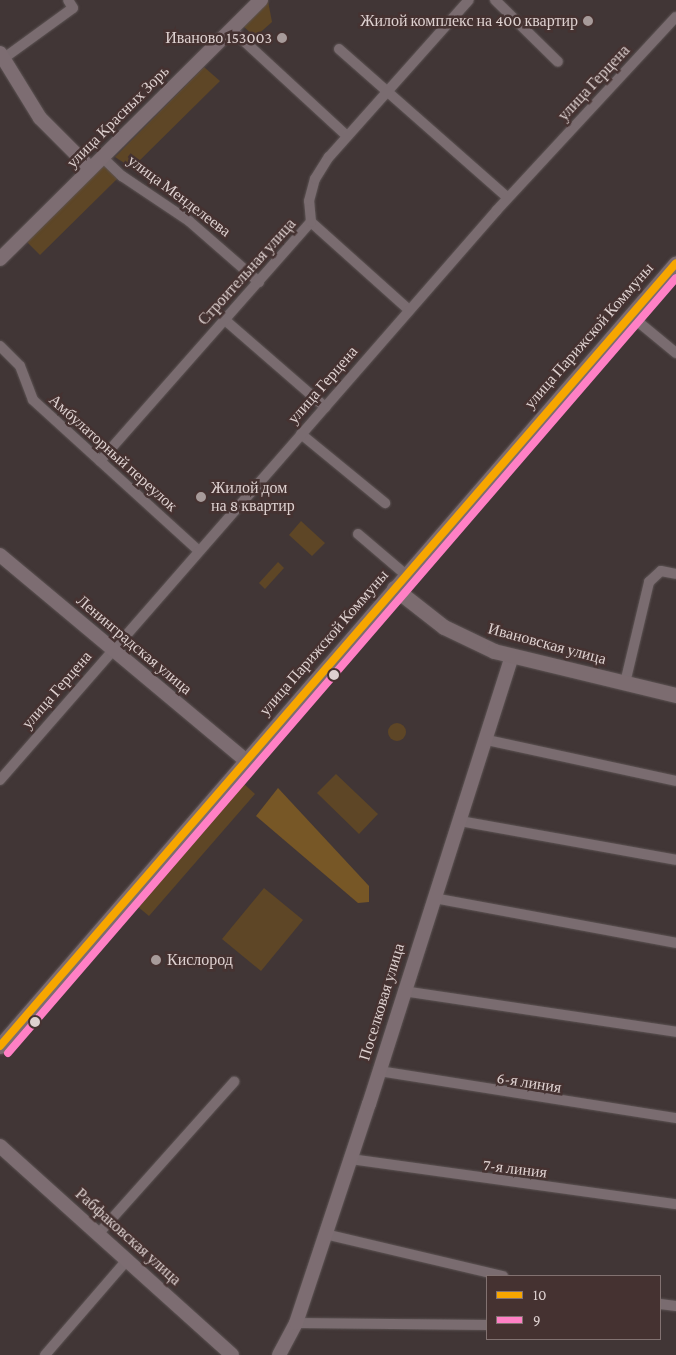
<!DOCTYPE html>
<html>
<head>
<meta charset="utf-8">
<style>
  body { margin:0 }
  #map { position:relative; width:676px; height:1355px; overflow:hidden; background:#413636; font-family:"Crimson Pro",serif }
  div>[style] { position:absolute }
  .green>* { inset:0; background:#5e4626 }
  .round { border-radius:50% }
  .forest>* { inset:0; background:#775726 }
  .roads { filter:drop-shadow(0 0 1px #5c5353) drop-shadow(0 0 1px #5c5353) }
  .street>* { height:10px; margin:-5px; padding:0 5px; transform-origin:5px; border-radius:5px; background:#7a6c70 }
  .secondary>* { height:14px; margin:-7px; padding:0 7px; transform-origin:7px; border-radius:7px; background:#7d6d72 }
  .primary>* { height:15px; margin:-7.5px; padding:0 7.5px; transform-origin:7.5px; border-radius:7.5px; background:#7c6c70 }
  .bus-1>* { height:8px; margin:-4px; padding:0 4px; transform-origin:4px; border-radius:4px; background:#f7a600 }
  .bus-2>* { height:8px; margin:-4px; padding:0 4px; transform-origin:4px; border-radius:4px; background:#ff80c5 }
  .dots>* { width:14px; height:14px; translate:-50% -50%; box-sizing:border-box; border:2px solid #453231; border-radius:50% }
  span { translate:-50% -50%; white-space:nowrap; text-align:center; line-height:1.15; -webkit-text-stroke:5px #453231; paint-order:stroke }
  .poi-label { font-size:16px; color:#ded1d0 }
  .right { translate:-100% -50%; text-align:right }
  .left { translate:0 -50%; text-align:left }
  .street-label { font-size:16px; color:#ded1d0 }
  .legend { position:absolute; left:486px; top:1275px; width:175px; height:65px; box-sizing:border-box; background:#453231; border:1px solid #827271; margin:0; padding:6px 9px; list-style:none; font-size:15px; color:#ded1d0 }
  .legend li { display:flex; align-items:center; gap:10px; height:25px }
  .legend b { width:25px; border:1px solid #827271 }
</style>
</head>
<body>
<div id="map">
  <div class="green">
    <i style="clip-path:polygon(268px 1px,272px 22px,255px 37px,242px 25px)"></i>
    <i style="clip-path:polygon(204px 67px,220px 81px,132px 168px,115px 157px)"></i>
    <i style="clip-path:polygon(104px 164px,118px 178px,40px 255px,26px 241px)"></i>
    <i style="clip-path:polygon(301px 521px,325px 543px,312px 556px,289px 535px)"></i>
    <i style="clip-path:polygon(278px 562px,284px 568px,265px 589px,259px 583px)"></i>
    <i class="round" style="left:388px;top:723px;width:18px;height:18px"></i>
    <i style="clip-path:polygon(336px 774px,378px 814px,359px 834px,317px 793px)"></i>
    <i style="clip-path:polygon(243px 783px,255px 794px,149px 916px,137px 906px)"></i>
    <i style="clip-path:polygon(264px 888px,303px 920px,261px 971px,222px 939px)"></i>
  </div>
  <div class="forest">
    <i style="clip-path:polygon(278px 788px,369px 886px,369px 902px,358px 903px,256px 816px)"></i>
  </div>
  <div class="roads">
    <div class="street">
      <i style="left:495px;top:0;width:88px;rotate:44.5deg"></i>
      <i style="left:231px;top:29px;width:158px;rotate:42.7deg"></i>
      <i style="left:339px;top:49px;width:225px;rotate:41.4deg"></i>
      <i style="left:0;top:61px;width:90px;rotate:-36deg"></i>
      <i style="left:73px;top:8px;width:9px;rotate:-122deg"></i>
      <i style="left:102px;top:157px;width:28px;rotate:44deg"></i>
      <i style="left:122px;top:176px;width:81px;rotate:33.9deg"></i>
      <i style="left:189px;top:221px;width:93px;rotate:41.1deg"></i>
      <i style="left:311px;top:222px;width:132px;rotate:41.9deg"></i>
      <i style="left:630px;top:315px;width:60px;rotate:39.6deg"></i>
      <i style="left:225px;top:320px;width:133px;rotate:41deg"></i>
      <i style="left:0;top:346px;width:28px;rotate:45deg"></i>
      <i style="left:20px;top:366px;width:36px;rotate:69deg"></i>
      <i style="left:33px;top:400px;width:224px;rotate:42.3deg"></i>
      <i style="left:301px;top:434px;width:109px;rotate:39.4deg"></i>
      <i style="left:100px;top:461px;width:319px;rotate:-48.6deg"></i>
      <i style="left:311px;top:222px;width:21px;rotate:-95deg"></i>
      <i style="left:309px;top:201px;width:23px;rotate:-75deg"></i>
      <i style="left:315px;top:179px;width:26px;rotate:-58deg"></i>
      <i style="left:329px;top:157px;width:210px;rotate:-48.3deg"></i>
      <i style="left:358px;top:534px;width:63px;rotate:40.5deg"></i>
      <i style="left:625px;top:683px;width:104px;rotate:-76.6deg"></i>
      <i style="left:649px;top:582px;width:16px;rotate:-43deg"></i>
      <i style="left:661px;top:571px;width:15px;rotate:11deg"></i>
      <i style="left:487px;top:740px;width:193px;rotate:12.2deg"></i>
      <i style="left:0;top:780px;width:756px;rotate:-48.91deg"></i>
      <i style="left:497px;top:210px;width:263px;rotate:-47.2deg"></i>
      <i style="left:460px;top:821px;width:219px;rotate:10.2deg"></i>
      <i style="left:434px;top:898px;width:246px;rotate:10.5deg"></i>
      <i style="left:403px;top:991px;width:276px;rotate:8.5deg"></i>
      <i style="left:379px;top:1071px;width:301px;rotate:9deg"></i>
      <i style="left:350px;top:1159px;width:329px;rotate:7.9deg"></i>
      <i style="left:99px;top:1233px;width:203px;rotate:-48.2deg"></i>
      <i style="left:325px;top:1234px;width:183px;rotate:13.3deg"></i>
      <i style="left:660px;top:1304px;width:16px;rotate:7deg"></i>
      <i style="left:296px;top:1323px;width:191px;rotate:0.6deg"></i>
      <i style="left:45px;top:1355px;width:127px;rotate:-49.2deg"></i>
    </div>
    <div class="secondary">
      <i style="left:0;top:53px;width:76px;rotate:58.4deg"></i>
      <i style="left:40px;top:118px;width:71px;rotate:45deg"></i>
      <i style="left:0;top:259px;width:368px;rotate:-44.8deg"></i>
      <i style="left:0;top:555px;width:321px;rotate:39.9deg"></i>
      <i style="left:0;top:1146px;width:312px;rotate:42deg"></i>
      <i style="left:279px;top:1355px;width:36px;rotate:-62deg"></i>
      <i style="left:296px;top:1323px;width:231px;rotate:-71.6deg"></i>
      <i style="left:369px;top:1104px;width:469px;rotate:-72.3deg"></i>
    </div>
    <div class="primary">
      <i style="left:394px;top:588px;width:63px;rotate:38deg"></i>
      <i style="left:444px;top:627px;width:55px;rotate:25.6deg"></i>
      <i style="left:494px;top:651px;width:187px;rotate:13.6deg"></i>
      <i style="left:0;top:1046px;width:1034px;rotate:-49.19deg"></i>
    </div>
  </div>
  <div class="bus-1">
    <i style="left:0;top:1046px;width:1034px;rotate:-49.19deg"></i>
  </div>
  <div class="bus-2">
    <i style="left:8px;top:1053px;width:1023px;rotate:-49.24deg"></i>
  </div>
  <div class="dots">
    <i style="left:588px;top:21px;background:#a79b9a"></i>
    <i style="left:282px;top:38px;background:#a79b9a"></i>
    <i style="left:201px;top:497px;background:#a79b9a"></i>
    <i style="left:334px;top:675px;background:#ded1d0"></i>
    <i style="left:156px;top:960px;background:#a79b9a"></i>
    <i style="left:35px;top:1022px;background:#ded1d0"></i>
  </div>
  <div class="poi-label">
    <span class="right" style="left:578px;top:21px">Жилой комплекс на 400 квартир</span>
    <span class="right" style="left:272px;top:38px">Иваново 153003</span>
    <span class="left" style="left:211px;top:497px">Жилой дом<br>на 8 квартир</span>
    <span class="left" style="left:167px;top:960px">Кислород</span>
  </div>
  <div class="street-label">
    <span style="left:594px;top:83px;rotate:-47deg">улица Герцена</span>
    <span style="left:118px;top:117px;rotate:-45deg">улица Красных Зорь</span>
    <span style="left:179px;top:196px;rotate:37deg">улица Менделеева</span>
    <span style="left:247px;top:272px;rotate:-48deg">Строительная улица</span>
    <span style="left:589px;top:336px;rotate:-49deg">улица Парижской Коммуны</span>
    <span style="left:323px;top:385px;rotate:-49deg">улица Герцена</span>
    <span style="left:113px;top:453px;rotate:42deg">Амбулаторный переулок</span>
    <span style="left:324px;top:643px;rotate:-49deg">улица Парижской Коммуны</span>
    <span style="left:547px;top:644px;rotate:15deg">Ивановская улица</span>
    <span style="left:134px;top:645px;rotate:40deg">Ленинградская улица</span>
    <span style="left:57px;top:690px;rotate:-49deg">улица Герцена</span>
    <span style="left:382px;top:1002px;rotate:-73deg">Поселковая улица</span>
    <span style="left:529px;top:1083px;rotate:9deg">6-я линия</span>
    <span style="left:515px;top:1169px;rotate:7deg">7-я линия</span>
    <span style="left:128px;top:1237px;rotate:42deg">Рабфаковская улица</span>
  </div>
  <ul class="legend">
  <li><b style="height:6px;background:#f7a600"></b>10</li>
  <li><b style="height:6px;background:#ff80c5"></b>9</li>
  </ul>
</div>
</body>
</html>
